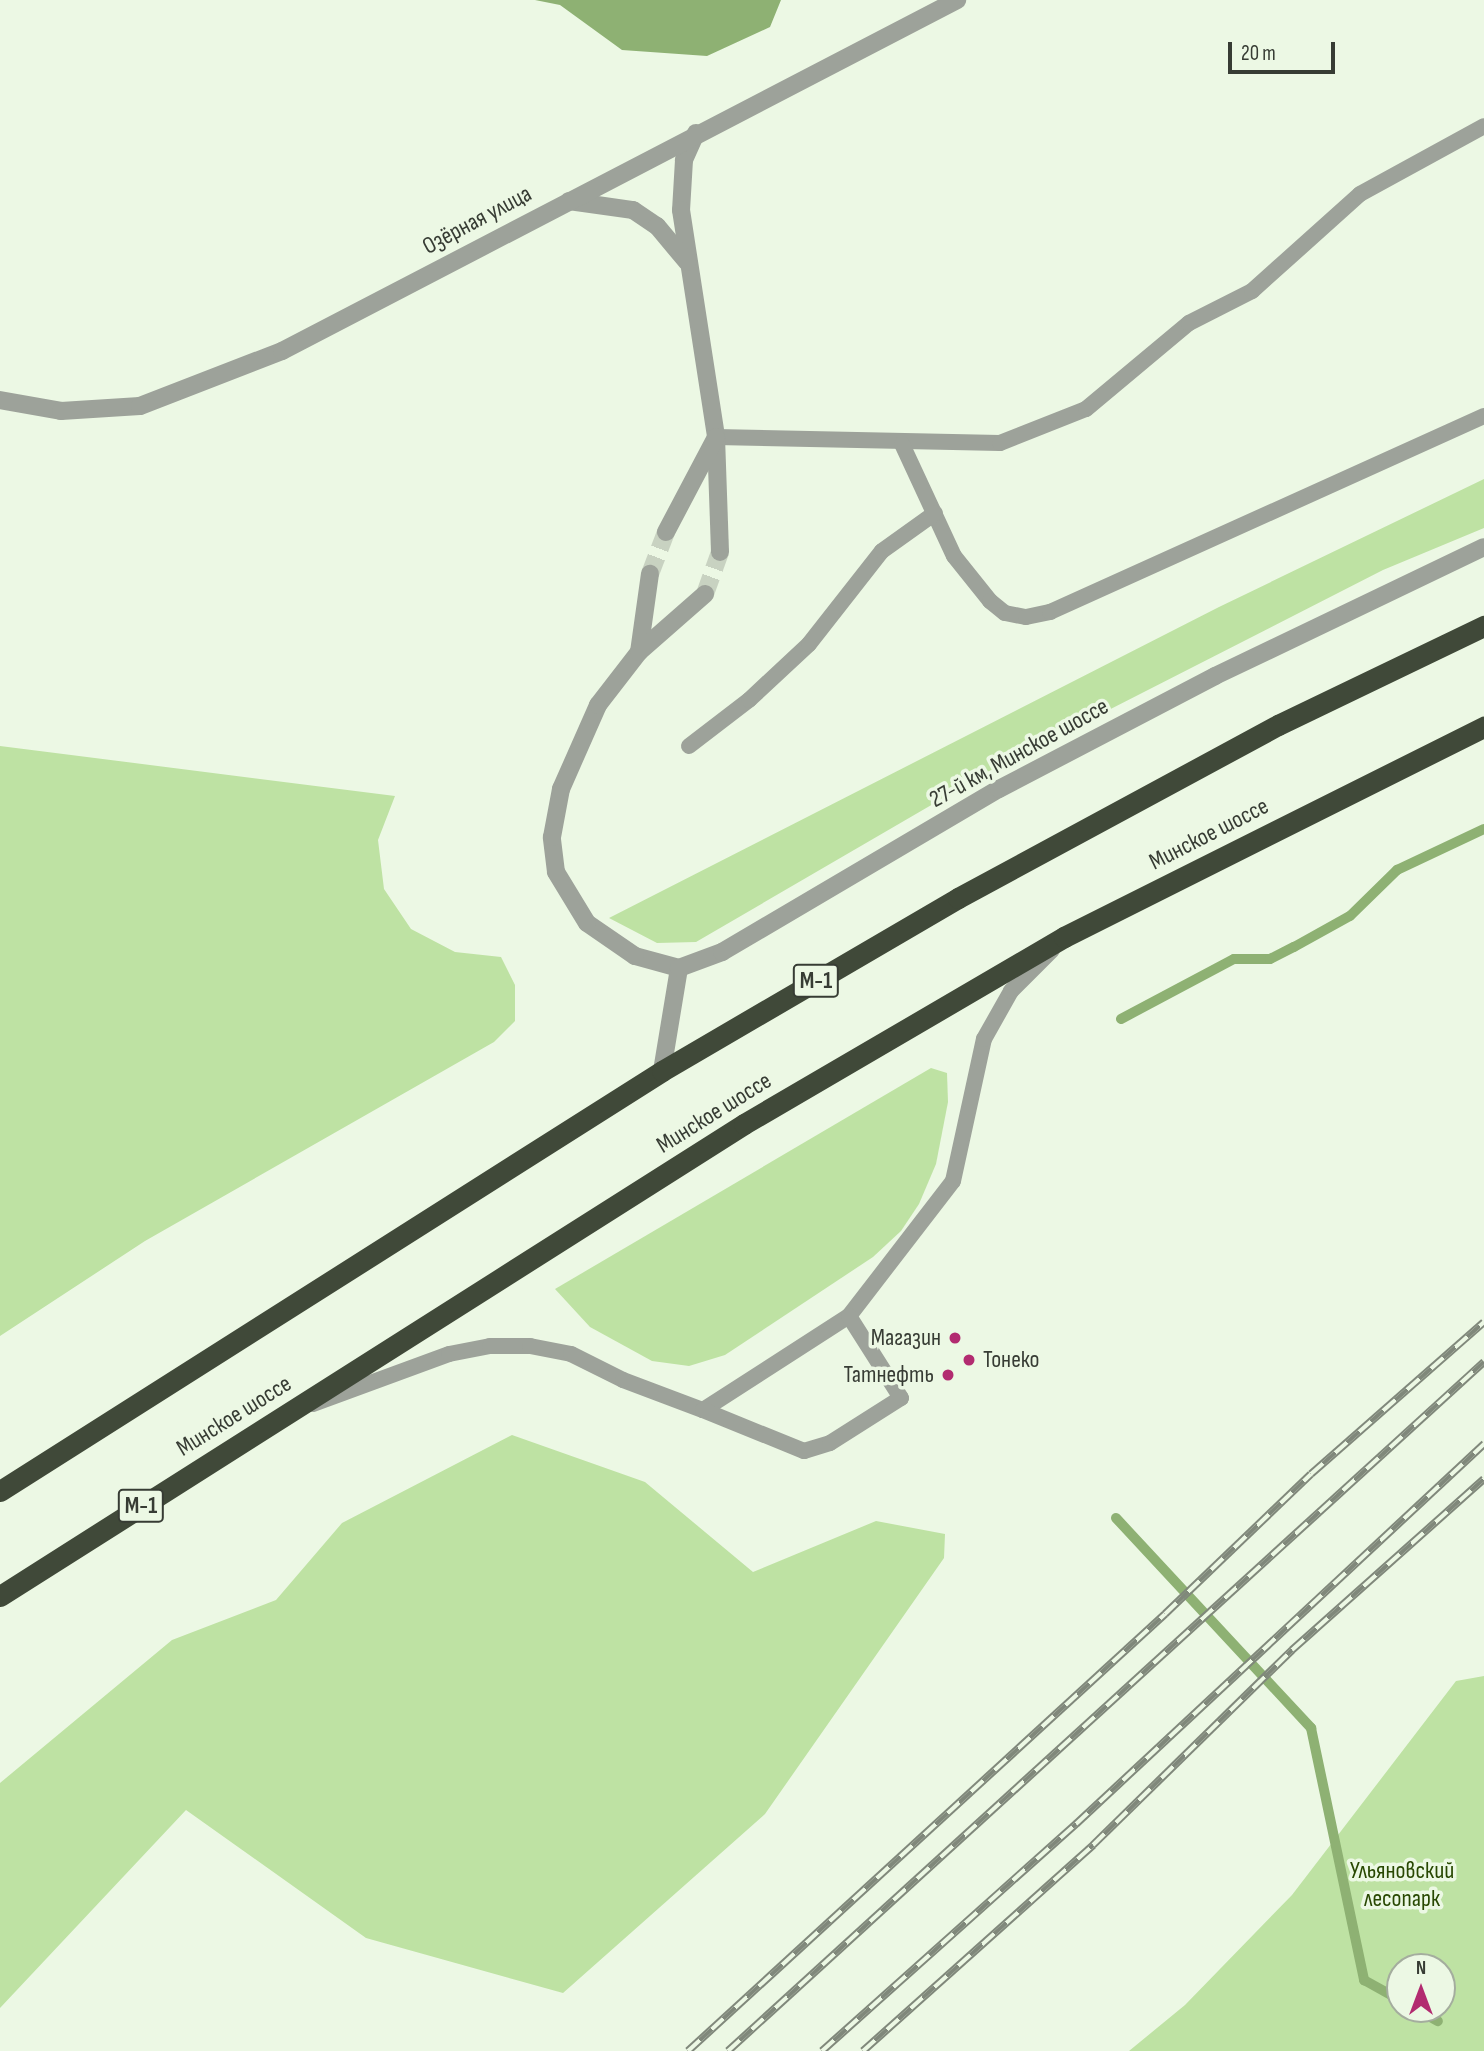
<!DOCTYPE html>
<html>
<head>
<meta charset="utf-8">
<style>
  body { margin:0 }
  #map { position:relative; width:1484px; height:2051px; overflow:hidden; background:#ecf8e4; font-family:"Sofia Sans Condensed",sans-serif }
  div>[style] { position:absolute }
  .green>* { inset:0; background:#bee2a3 }
  .water>* { inset:0; background:#8eb173 }
  .stream>* { height:10px; margin:-5px; padding:0 5px; transform-origin:5px; border-radius:5px; background:#8eb173 }
  .street-tunnel>* { height:18px; margin-top:-9px; transform-origin:0; background:repeating-linear-gradient(90deg,#c8d2c1 0 18px,transparent 0 27px) }
  .lane>* { height:16px; margin:-8px; padding:0 8px; transform-origin:8px; border-radius:8px; background:#9da29a }
  .street>* { height:18px; margin:-9px; padding:0 9px; transform-origin:9px; border-radius:9px; background:#9da29a }
  .highway>* { height:21px; margin:-10.5px; padding:0 10.5px; transform-origin:10.5px; border-radius:10.5px; background:#404939 }
  .rail>* { height:8px; margin-top:-4px; transform-origin:0; background:repeating-linear-gradient(90deg,#ecf8e4 0 16px,#80887b 0 32px); box-sizing:border-box; border-block:2px solid #80887b }
  .dots>* { width:19px; height:19px; translate:-50% -50%; box-sizing:border-box; border:4px solid #ecf8e4; border-radius:50% }
  span { translate:-50% -50%; white-space:nowrap; text-align:center; line-height:1.15; -webkit-text-stroke:7px #ecf8e4; paint-order:stroke }
  .shield-label span { padding:2px 5px; background:#ecf8e4; border:2px solid; border-radius:5px; -webkit-text-stroke-width:0 }
  .shield-label { font-size:23px; color:#373c34; font-weight:700 }
  .street-label { font-size:24px; color:#373c34 }
  .poi-label { font-size:24px; color:#373c34 }
  .right { translate:-100% -50%; text-align:right }
  .left { translate:0 -50%; text-align:left }
  .park-label { font-size:24px; color:#284802 }
  .north { position:absolute; left:1386px; top:1953px; width:70px; height:70px; box-sizing:border-box; background:#ecf8e4; border:2px solid #a4ad9e; border-radius:50%; rotate:0deg; font-size:19px; font-weight:700; line-height:28px; text-align:center; color:#373c34 }
  .north::after { content:''; display:block; margin:auto; width:24px; height:32px; background:#b22b70; clip-path:polygon(50% 0,100% 100%,50% 72%,0 100%) }
  .scale { position:absolute; left:1228px; top:42px; width:107px; height:32px; box-sizing:border-box; border:4px solid #373c34; border-top:0; padding-left:9px; font-size:21px; line-height:24px; white-space:nowrap; color:#373c34; -webkit-text-stroke:5px #ecf8e4; paint-order:stroke }
</style>
</head>
<body>
<div id="map">
  <div class="green">
    <i style="clip-path:polygon(1484px 479px,1484px 528px,1383px 570px,995px 768px,696px 942px,657px 943px,609px 918px,1219px 607px)"></i>
    <i style="clip-path:polygon(0 746px,395px 796px,378px 840px,384px 889px,411px 929px,455px 952px,501px 957px,515px 985px,515px 1021px,494px 1042px,145px 1241px,0 1336px)"></i>
    <i style="clip-path:polygon(931px 1068px,947px 1073px,948px 1102px,936px 1164px,919px 1204px,901px 1231px,873px 1257px,725px 1355px,689px 1366px,652px 1361px,590px 1327px,555px 1289px)"></i>
    <i style="clip-path:polygon(512px 1435px,645px 1482px,753px 1572px,876px 1521px,945px 1534px,944px 1558px,765px 1814px,563px 1993px,366px 1938px,186px 1810px,0 2008px,0 1783px,172px 1640px,276px 1600px,342px 1523px)"></i>
    <i style="clip-path:polygon(evenodd,1484px 1676px,1484px 2051px,1129px 2051px,1185px 2005px,1292px 1895px,1456px 1681px,1484px 1676px,1400px 1967px,1442px 1967px,1442px 2009px,1400px 2009px,1400px 1967px)"></i>
  </div>
  <div class="water">
    <i style="clip-path:polygon(535px 0,781px 0,770px 27px,707px 56px,622px 50px,560px 5px)"></i>
  </div>
  <div class="stream">
    <i style="left:1121px;top:1019px;width:128px;rotate:-28deg"></i>
    <i style="left:1234px;top:959px;width:36px"></i>
    <i style="left:1270px;top:959px;width:27px;rotate:-27deg"></i>
    <i style="left:1294px;top:947px;width:64px;rotate:-29deg"></i>
    <i style="left:1350px;top:916px;width:66px;rotate:-44.4deg"></i>
    <i style="left:1397px;top:870px;width:96px;rotate:-25.2deg"></i>
    <i style="left:1116px;top:1518px;width:287px;rotate:47.1deg"></i>
    <i style="left:1311px;top:1728px;width:258px;rotate:78.1deg"></i>
    <i style="left:1364px;top:1980px;width:41px;rotate:29.1deg"></i>
    <i style="left:1416px;top:2009px;width:25px;rotate:29deg"></i>
  </div>
  <div class="street-tunnel">
    <i style="left:650px;top:574px;width:45px;rotate:-69.1deg"></i>
    <i style="left:705px;top:594px;width:45px;rotate:-70.3deg"></i>
  </div>
  <div class="lane">
    <i style="left:716px;top:437px;width:284px;rotate:1.2deg"></i>
    <i style="left:1000px;top:443px;width:92px;rotate:-21.6deg"></i>
    <i style="left:1086px;top:409px;width:134px;rotate:-39.9deg"></i>
    <i style="left:1189px;top:323px;width:71px;rotate:-26.9deg"></i>
    <i style="left:1252px;top:291px;width:145px;rotate:-41.9deg"></i>
    <i style="left:1360px;top:194px;width:141px;rotate:-28.7deg"></i>
    <i style="left:902px;top:444px;width:123px;rotate:65.1deg"></i>
    <i style="left:954px;top:556px;width:58px;rotate:51.3deg"></i>
    <i style="left:990px;top:601px;width:19px;rotate:39deg"></i>
    <i style="left:1005px;top:613px;width:21px;rotate:11deg"></i>
    <i style="left:1026px;top:617px;width:25px;rotate:-12deg"></i>
    <i style="left:1050px;top:612px;width:476px;rotate:-24.3deg"></i>
    <i style="left:689px;top:746px;width:76px;rotate:-37.5deg"></i>
    <i style="left:749px;top:700px;width:82px;rotate:-43deg"></i>
    <i style="left:809px;top:644px;width:118px;rotate:-51.9deg"></i>
    <i style="left:882px;top:551px;width:65px;rotate:-35.6deg"></i>
    <i style="left:313px;top:1404px;width:145px;rotate:-20.2deg"></i>
    <i style="left:449px;top:1354px;width:42px;rotate:-11deg"></i>
    <i style="left:490px;top:1346px;width:40px"></i>
    <i style="left:530px;top:1346px;width:42px;rotate:11deg"></i>
    <i style="left:571px;top:1354px;width:58px;rotate:26.6deg"></i>
    <i style="left:623px;top:1380px;width:85px;rotate:20.6deg"></i>
    <i style="left:703px;top:1410px;width:174px;rotate:-32.8deg"></i>
    <i style="left:849px;top:1316px;width:170px;rotate:-52.4deg"></i>
    <i style="left:953px;top:1181px;width:145px;rotate:-77.7deg"></i>
    <i style="left:984px;top:1039px;width:55px;rotate:-60.6deg"></i>
    <i style="left:1011px;top:991px;width:58px;rotate:-45deg"></i>
    <i style="left:703px;top:1410px;width:109px;rotate:22.1deg"></i>
    <i style="left:804px;top:1451px;width:27px;rotate:-17deg"></i>
    <i style="left:830px;top:1443px;width:84px;rotate:-32.4deg"></i>
    <i style="left:901px;top:1398px;width:97px;rotate:-122.4deg"></i>
  </div>
  <div class="street">
    <i style="left:696px;top:133px;width:30px;rotate:114deg"></i>
    <i style="left:684px;top:160px;width:50px;rotate:93.4deg"></i>
    <i style="left:681px;top:210px;width:230px;rotate:81.2deg"></i>
    <i style="left:716px;top:437px;width:115px;rotate:88deg"></i>
    <i style="left:569px;top:201px;width:65px;rotate:8deg"></i>
    <i style="left:633px;top:210px;width:29px;rotate:34deg"></i>
    <i style="left:657px;top:226px;width:47px;rotate:50.2deg"></i>
    <i style="left:0;top:400px;width:62px;rotate:10.2deg"></i>
    <i style="left:61px;top:411px;width:79px;rotate:-3.6deg"></i>
    <i style="left:140px;top:406px;width:152px;rotate:-21.2deg"></i>
    <i style="left:282px;top:351px;width:761px;rotate:-27.47deg"></i>
    <i style="left:666px;top:532px;width:107px;rotate:-62.2deg"></i>
    <i style="left:639px;top:652px;width:79px;rotate:-82deg"></i>
    <i style="left:679px;top:968px;width:46px;rotate:-164.7deg"></i>
    <i style="left:635px;top:956px;width:58px;rotate:-145.5deg"></i>
    <i style="left:587px;top:923px;width:60px;rotate:-121.3deg"></i>
    <i style="left:556px;top:872px;width:35px;rotate:-97deg"></i>
    <i style="left:552px;top:837px;width:49px;rotate:-79.4deg"></i>
    <i style="left:561px;top:789px;width:92px;rotate:-66.2deg"></i>
    <i style="left:598px;top:705px;width:67px;rotate:-52.3deg"></i>
    <i style="left:639px;top:652px;width:88px;rotate:-41.3deg"></i>
    <i style="left:662px;top:1071px;width:104px;rotate:-80.6deg"></i>
    <i style="left:679px;top:968px;width:46px;rotate:-20.4deg"></i>
    <i style="left:722px;top:952px;width:321px;rotate:-30.5deg"></i>
    <i style="left:999px;top:789px;width:244px;rotate:-27.6deg"></i>
    <i style="left:1215px;top:676px;width:298px;rotate:-25.6deg"></i>
  </div>
  <div class="highway">
    <i style="left:0;top:1491px;width:784px;rotate:-32.39deg"></i>
    <i style="left:662px;top:1071px;width:343px;rotate:-30.3deg"></i>
    <i style="left:958px;top:898px;width:364px;rotate:-28.4deg"></i>
    <i style="left:1278px;top:725px;width:229px;rotate:-25.7deg"></i>
    <i style="left:0;top:1596px;width:881px;rotate:-32.39deg"></i>
    <i style="left:744px;top:1124px;width:371px;rotate:-30.3deg"></i>
    <i style="left:1064px;top:937px;width:470px;rotate:-26.6deg"></i>
  </div>
  <div class="rail">
    <i style="left:688px;top:2051px;width:647px;rotate:-42.49deg"></i>
    <i style="left:1165px;top:1614px;width:202px;rotate:-43.8deg"></i>
    <i style="left:1311px;top:1474px;width:230px;rotate:-41.3deg"></i>
    <i style="left:728px;top:2051px;width:1023px;rotate:-42.35deg"></i>
    <i style="left:822px;top:2051px;width:341px;rotate:-41.8deg"></i>
    <i style="left:1076px;top:1824px;width:558px;rotate:-42.96deg"></i>
    <i style="left:863px;top:2051px;width:309px;rotate:-41.8deg"></i>
    <i style="left:1093px;top:1845px;width:279px;rotate:-44.4deg"></i>
    <i style="left:1292px;top:1650px;width:257px;rotate:-41.7deg"></i>
  </div>
  <div class="dots">
    <i style="left:955px;top:1338px;background:#b22b70"></i>
    <i style="left:969px;top:1360px;background:#b22b70"></i>
    <i style="left:948px;top:1375px;background:#b22b70"></i>
  </div>
  <div class="shield-label">
    <span style="left:816px;top:981px">М-1</span>
    <span style="left:141px;top:1506px">М-1</span>
  </div>
  <div class="street-label">
    <span style="left:477px;top:220px;rotate:-28deg">Озёрная улица</span>
    <span style="left:1019px;top:753px;rotate:-29deg">27-й км, Минское шоссе</span>
    <span style="left:1209px;top:834px;rotate:-27deg">Минское шоссе</span>
    <span style="left:714px;top:1113px;rotate:-32deg">Минское шоссе</span>
    <span style="left:234px;top:1416px;rotate:-32deg">Минское шоссе</span>
  </div>
  <div class="poi-label">
    <span class="right" style="left:941px;top:1338px">Магазин</span>
    <span class="left" style="left:983px;top:1360px">Тонеко</span>
    <span class="right" style="left:934px;top:1375px">Татнефть</span>
  </div>
  <div class="park-label">
    <span style="left:1402px;top:1885px">Ульяновский<br>лесопарк</span>
  </div>
  <div class="north">N</div>
  <div class="scale">20 m</div>
</div>
</body>
</html>
